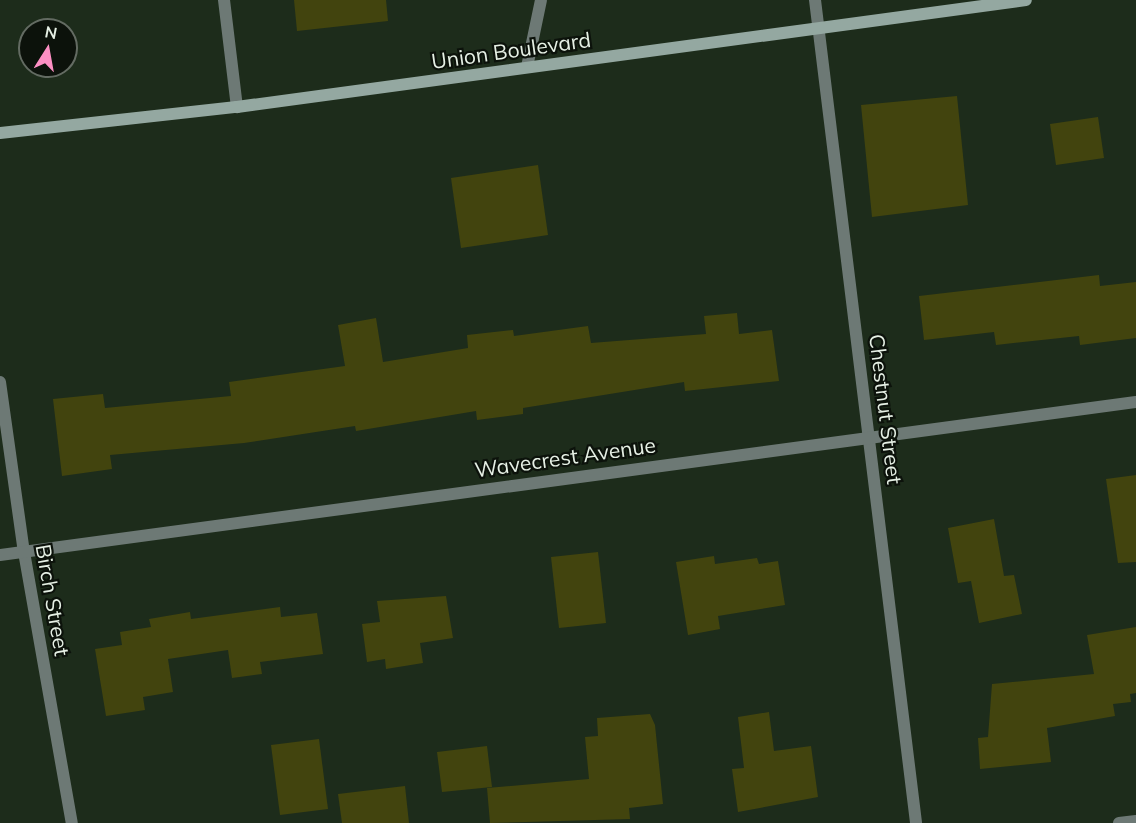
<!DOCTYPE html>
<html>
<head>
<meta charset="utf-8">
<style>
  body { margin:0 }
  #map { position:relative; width:1136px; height:823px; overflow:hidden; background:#1d2c1b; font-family:Mulish,sans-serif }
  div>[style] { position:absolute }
  .building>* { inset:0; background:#42440e }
  .lane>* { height:12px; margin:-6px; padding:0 6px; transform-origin:6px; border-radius:6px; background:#6d7975 }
  .street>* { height:12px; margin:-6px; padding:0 6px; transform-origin:6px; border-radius:6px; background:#6d7975 }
  .secondary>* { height:12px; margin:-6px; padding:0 6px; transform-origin:6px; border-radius:6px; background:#94a8a1 }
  span { translate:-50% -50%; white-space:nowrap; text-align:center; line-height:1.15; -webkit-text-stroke:4.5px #0c120b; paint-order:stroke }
  .street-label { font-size:21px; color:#e6f0e5 }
  .north { position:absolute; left:18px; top:18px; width:60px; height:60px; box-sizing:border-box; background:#0c120b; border:2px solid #636b62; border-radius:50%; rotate:11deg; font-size:16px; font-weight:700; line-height:24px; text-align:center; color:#e6f0e5 }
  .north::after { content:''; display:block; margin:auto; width:21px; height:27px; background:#fc8fc3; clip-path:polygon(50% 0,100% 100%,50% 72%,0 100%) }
</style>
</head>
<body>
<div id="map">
  <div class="building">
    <i style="clip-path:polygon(294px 0,386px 0,388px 21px,297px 31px)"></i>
    <i style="clip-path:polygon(957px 96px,968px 205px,872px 217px,861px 105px)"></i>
    <i style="clip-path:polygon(1098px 117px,1104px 158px,1056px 165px,1050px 124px)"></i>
    <i style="clip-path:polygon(538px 165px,548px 235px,461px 248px,451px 178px)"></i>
    <i style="clip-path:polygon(1099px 275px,1100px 286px,1136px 282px,1136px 338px,1080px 345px,1079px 336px,996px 345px,994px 332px,924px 340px,919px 296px)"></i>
    <i style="clip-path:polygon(737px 313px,739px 334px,772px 330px,779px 381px,685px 391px,684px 382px,523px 408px,523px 414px,477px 420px,476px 411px,356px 431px,355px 426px,244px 443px,110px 455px,112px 469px,62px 476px,53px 399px,103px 394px,105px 408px,231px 396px,229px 382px,345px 366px,338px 325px,376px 318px,383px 362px,468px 348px,467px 335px,513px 330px,514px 336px,588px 326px,591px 343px,706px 334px,704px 316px)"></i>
    <i style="clip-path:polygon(1136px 475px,1136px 562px,1118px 563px,1106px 479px)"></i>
    <i style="clip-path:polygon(994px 519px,1004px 576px,1014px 575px,1022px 614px,979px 623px,971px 581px,958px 583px,948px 528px)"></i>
    <i style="clip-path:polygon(598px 552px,606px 623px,559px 628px,551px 557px)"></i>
    <i style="clip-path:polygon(714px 556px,715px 564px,757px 558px,759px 564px,778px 561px,785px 605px,718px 616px,720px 629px,688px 635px,676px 562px)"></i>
    <i style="clip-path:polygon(446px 596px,453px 638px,420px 643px,423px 663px,386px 669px,385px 659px,367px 662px,362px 624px,380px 622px,377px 601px)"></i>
    <i style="clip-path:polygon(280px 607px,281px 617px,317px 613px,323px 654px,260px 662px,262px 674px,232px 678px,228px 650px,168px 659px,173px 692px,143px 697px,145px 710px,106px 716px,95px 649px,122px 645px,120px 632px,151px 627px,149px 619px,190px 612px,191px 619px)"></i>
    <i style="clip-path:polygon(1136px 627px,1136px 693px,1130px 694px,1131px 702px,1113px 704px,1115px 716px,1047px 728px,1051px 762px,980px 769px,978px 738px,988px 737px,992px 684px,1094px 674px,1087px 635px)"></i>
    <i style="clip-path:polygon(769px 712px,774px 751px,811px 746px,818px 797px,738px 812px,732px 769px,744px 768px,738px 717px)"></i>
    <i style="clip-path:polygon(650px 714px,655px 725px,663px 804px,629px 808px,630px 819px,490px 823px,487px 788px,589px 779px,585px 737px,598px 736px,597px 718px)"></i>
    <i style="clip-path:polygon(319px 739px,328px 809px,280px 815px,271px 745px)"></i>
    <i style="clip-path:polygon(487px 746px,492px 787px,442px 792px,437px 752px)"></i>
    <i style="clip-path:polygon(405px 786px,409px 823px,342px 823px,338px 794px)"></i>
  </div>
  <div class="lane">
    <i style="left:224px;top:0;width:108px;rotate:83.1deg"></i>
    <i style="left:527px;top:67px;width:68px;rotate:-78.2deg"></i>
  </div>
  <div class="street">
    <i style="left:815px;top:0;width:829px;rotate:83deg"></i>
    <i style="left:0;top:382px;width:172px;rotate:82deg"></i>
    <i style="left:24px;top:552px;width:275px;rotate:80deg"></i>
    <i style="left:0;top:555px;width:1146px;rotate:-7.67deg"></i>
    <i style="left:1119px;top:823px;width:17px;rotate:-7deg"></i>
  </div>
  <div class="secondary">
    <i style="left:0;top:133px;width:238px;rotate:-6.3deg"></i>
    <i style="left:237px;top:107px;width:796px;rotate:-7.72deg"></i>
  </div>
  <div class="street-label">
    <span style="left:511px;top:50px;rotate:-8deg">Union Boulevard</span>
    <span style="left:886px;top:409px;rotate:83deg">Chestnut Street</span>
    <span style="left:565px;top:457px;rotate:-8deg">Wavecrest Avenue</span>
    <span style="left:53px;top:600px;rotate:80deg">Birch Street</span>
  </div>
  <div class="north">N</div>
</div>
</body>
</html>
